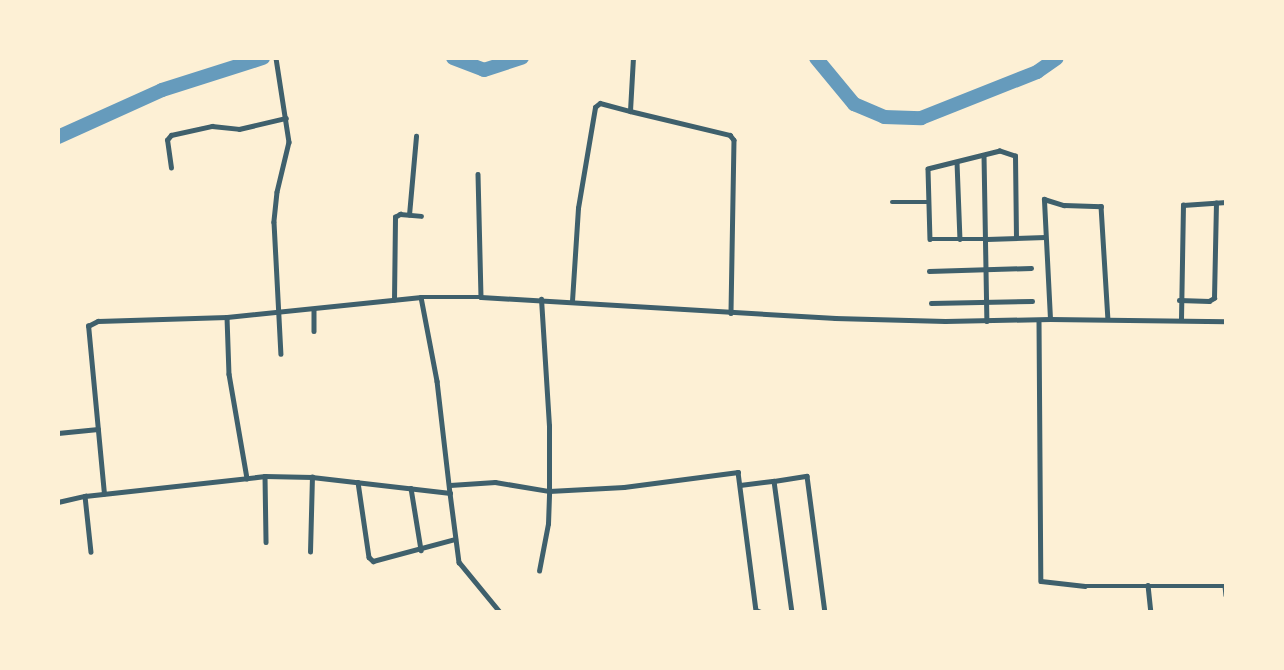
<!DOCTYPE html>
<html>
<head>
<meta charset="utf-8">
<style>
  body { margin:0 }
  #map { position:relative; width:1284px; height:670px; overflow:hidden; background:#fdf0d5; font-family:Lato,sans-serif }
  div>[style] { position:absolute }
  .river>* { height:14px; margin:-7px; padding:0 7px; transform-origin:7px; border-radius:7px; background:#669bbc }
  .minor>* { height:4.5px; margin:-2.25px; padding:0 2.25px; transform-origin:2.25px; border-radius:2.25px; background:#3f606c }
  span { translate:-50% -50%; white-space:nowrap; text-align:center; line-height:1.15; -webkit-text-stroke:6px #fdf0d5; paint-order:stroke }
  .frame { position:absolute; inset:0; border:60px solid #fdf0d5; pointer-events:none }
</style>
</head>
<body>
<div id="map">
  <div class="river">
    <i style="left:453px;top:58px;width:33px;rotate:21deg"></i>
    <i style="left:484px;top:70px;width:40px;rotate:-18deg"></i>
    <i style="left:816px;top:58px;width:60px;rotate:50.4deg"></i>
    <i style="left:854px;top:104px;width:33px;rotate:23deg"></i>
    <i style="left:884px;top:117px;width:37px;rotate:2deg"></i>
    <i style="left:921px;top:118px;width:125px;rotate:-21.6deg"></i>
    <i style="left:1037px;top:72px;width:24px;rotate:-35deg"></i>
    <i style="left:58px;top:137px;width:114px;rotate:-24.3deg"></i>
    <i style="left:162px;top:90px;width:106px;rotate:-17.6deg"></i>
  </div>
  <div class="minor">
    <i style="left:276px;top:58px;width:85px;rotate:81.2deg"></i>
    <i style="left:289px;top:142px;width:51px;rotate:103.5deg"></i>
    <i style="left:277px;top:192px;width:30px;rotate:96deg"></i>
    <i style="left:274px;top:222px;width:132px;rotate:87deg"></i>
    <i style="left:630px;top:111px;width:103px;rotate:13.5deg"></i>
    <i style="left:730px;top:135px;width:6px;rotate:51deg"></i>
    <i style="left:734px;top:140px;width:173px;rotate:91deg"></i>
    <i style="left:984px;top:155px;width:166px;rotate:89deg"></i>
    <i style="left:957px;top:162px;width:77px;rotate:87.8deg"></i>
    <i style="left:171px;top:168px;width:28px;rotate:-98deg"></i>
    <i style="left:167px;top:140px;width:6px;rotate:-51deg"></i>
    <i style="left:171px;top:135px;width:42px;rotate:-12.4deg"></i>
    <i style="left:212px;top:126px;width:27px;rotate:6deg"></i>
    <i style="left:239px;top:129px;width:48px;rotate:-13.2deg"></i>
    <i style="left:478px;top:174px;width:123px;rotate:88.6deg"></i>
    <i style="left:892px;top:202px;width:37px"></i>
    <i style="left:409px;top:215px;width:79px;rotate:-84.9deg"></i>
    <i style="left:1016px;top:238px;width:82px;rotate:-90.7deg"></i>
    <i style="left:1015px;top:156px;width:16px;rotate:-162deg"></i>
    <i style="left:1000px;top:151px;width:74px;rotate:166deg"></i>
    <i style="left:928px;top:169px;width:70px;rotate:88.4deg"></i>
    <i style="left:930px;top:239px;width:57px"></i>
    <i style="left:987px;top:239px;width:58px;rotate:-2deg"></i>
    <i style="left:929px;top:271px;width:102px;rotate:-1.7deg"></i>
    <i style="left:421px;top:297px;width:86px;rotate:79.2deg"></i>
    <i style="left:437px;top:381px;width:113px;rotate:83.4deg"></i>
    <i style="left:394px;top:300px;width:83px;rotate:-89.3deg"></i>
    <i style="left:395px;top:217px;width:6px;rotate:-31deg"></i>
    <i style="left:400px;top:214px;width:21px;rotate:5deg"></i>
    <i style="left:1179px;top:300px;width:30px;rotate:2deg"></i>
    <i style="left:1209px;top:301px;width:6px;rotate:-31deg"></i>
    <i style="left:1214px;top:298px;width:95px;rotate:-88.8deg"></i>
    <i style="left:572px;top:301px;width:93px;rotate:-86.3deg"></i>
    <i style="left:578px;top:208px;width:102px;rotate:-80.4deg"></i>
    <i style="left:595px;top:107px;width:6px;rotate:-39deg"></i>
    <i style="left:600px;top:103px;width:31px;rotate:15deg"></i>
    <i style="left:630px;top:111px;width:53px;rotate:-86.8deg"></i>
    <i style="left:931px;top:303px;width:101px;rotate:-1.1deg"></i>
    <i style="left:314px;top:309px;width:22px;rotate:90deg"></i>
    <i style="left:227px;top:317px;width:57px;rotate:88deg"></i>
    <i style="left:229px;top:374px;width:106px;rotate:80.2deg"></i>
    <i style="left:1050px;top:319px;width:120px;rotate:-92.9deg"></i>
    <i style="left:1044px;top:199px;width:21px;rotate:17deg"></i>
    <i style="left:1064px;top:205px;width:37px;rotate:2deg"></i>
    <i style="left:1101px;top:206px;width:113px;rotate:86.5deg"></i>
    <i style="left:1181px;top:319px;width:114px;rotate:-89deg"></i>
    <i style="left:1183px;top:205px;width:43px;rotate:-4deg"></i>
    <i style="left:1039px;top:320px;width:261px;rotate:89.6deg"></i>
    <i style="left:1041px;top:581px;width:44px;rotate:6.5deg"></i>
    <i style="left:1085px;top:586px;width:140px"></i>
    <i style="left:1225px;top:586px;width:9px;rotate:84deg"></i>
    <i style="left:58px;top:433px;width:40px;rotate:-5.7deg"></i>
    <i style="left:265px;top:476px;width:66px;rotate:89.1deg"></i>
    <i style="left:774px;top:481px;width:33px;rotate:-9deg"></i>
    <i style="left:807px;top:476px;width:137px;rotate:82.5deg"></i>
    <i style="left:358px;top:482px;width:76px;rotate:81.7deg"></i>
    <i style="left:369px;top:557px;width:6px;rotate:45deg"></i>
    <i style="left:373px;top:561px;width:85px;rotate:-15deg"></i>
    <i style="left:450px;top:485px;width:45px;rotate:-3.8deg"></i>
    <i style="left:495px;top:482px;width:55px;rotate:9.5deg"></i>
    <i style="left:549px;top:491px;width:75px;rotate:-3.1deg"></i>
    <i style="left:624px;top:487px;width:115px;rotate:-7.5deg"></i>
    <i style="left:738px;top:472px;width:139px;rotate:82.6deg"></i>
    <i style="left:756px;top:610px;width:5px;rotate:22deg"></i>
    <i style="left:740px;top:485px;width:34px;rotate:-7deg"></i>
    <i style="left:774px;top:481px;width:132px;rotate:82.2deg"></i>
    <i style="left:411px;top:488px;width:63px;rotate:80.8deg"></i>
    <i style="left:104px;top:494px;width:169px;rotate:-95.4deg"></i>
    <i style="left:88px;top:326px;width:11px;rotate:-27deg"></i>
    <i style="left:98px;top:321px;width:129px;rotate:-1.8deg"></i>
    <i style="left:227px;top:317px;width:195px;rotate:-5.9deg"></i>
    <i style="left:421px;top:297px;width:60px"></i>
    <i style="left:481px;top:297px;width:355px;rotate:3.4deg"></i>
    <i style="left:835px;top:318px;width:110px;rotate:1.6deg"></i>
    <i style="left:945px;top:321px;width:105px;rotate:-1.1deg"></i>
    <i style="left:1050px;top:319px;width:176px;rotate:0.7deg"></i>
    <i style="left:85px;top:496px;width:56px;rotate:83.9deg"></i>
    <i style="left:58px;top:502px;width:28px;rotate:-13deg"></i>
    <i style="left:85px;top:496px;width:181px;rotate:-6.3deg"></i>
    <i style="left:265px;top:476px;width:47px;rotate:1.2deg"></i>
    <i style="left:312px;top:477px;width:139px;rotate:6.6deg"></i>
    <i style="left:450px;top:493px;width:70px;rotate:82.6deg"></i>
    <i style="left:459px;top:562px;width:65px;rotate:50.6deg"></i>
    <i style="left:310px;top:552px;width:75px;rotate:-88.5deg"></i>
    <i style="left:539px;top:571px;width:48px;rotate:-79.2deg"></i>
    <i style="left:548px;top:524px;width:33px;rotate:-88deg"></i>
    <i style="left:549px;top:491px;width:65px;rotate:-90deg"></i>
    <i style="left:549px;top:426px;width:127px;rotate:-93.6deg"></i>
    <i style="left:1148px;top:585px;width:27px;rotate:84deg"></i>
  </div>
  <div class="frame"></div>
</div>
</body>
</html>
